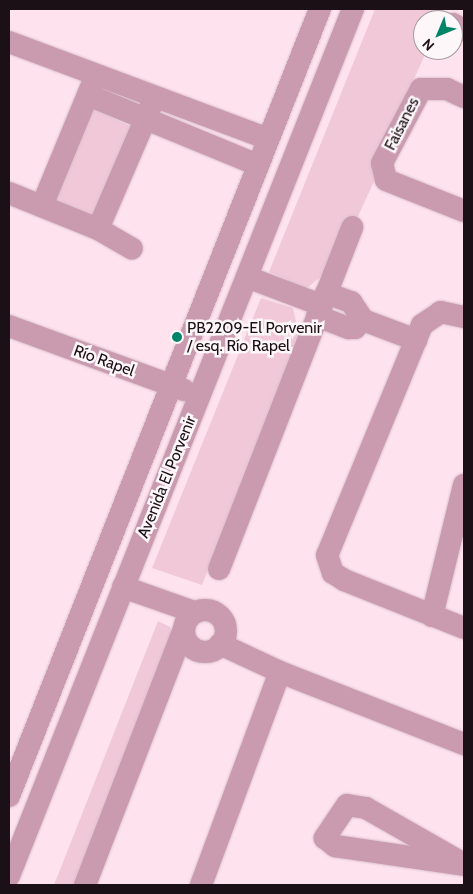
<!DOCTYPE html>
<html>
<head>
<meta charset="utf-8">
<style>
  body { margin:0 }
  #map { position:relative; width:473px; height:894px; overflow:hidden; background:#fee3ee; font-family:Cabin,sans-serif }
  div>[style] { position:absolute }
  .green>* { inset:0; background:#f0c8d8 }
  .roads { filter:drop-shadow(0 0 1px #dac1cb) drop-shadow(0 0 1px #dac1cb) }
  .minor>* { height:22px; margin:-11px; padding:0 11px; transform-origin:11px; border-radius:11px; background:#ca9aaf }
  .minor>.ring { margin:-11px; padding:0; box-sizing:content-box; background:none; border:22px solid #ca9aaf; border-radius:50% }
  .dots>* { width:14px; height:14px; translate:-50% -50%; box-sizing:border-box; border:2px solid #fef7f9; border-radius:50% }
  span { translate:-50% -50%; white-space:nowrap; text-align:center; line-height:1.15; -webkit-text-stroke:5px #fef7f9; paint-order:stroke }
  .street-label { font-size:16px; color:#1b1015 }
  .poi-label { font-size:16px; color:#1b1015 }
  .left { translate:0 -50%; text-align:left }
  .frame { position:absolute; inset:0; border:10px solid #1b1015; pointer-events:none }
  .north { position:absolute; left:413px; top:10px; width:50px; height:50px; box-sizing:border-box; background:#fef7f9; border:1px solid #a39b9e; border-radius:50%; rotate:225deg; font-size:14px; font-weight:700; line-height:20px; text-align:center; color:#1b1015 }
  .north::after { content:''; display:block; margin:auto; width:18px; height:22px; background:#008569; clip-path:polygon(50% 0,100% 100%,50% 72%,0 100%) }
</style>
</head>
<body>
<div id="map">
  <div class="green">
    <i style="clip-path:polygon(375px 9px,444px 9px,439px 20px,423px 20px,423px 50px,427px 50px,378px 159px,375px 179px,355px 223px,324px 274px,306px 289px,269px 272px)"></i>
    <i style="clip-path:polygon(93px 109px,132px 127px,93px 218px,55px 202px)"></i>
    <i style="clip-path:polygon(261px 298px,293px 308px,300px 340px,202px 585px,152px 568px)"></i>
    <i style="clip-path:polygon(158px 621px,170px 627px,172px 635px,80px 885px,54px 885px)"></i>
  </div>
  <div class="roads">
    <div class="minor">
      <i style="left:453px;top:24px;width:13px;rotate:29deg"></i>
      <i style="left:9px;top:42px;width:277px;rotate:20.5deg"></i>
      <i style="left:88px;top:95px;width:184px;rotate:22.4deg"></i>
      <i style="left:464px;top:97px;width:19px;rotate:-155deg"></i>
      <i style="left:447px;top:89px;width:26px;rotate:180deg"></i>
      <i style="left:421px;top:89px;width:84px;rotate:117.8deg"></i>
      <i style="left:382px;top:163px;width:17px;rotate:77deg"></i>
      <i style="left:386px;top:180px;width:84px;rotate:21.7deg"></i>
      <i style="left:9px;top:193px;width:96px;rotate:22deg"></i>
      <i style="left:98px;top:229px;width:39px;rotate:30deg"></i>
      <i style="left:42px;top:206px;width:134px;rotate:-67.6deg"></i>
      <i style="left:98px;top:229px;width:134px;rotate:-66.7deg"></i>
      <i style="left:247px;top:277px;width:79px;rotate:20.7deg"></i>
      <i style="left:326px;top:293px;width:27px;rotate:20deg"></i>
      <i style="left:351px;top:302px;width:22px;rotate:56deg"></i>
      <i style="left:363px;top:320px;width:57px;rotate:20.7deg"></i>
      <i style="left:317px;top:316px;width:34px;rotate:21deg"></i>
      <i style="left:349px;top:328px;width:6px"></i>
      <i style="left:355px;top:328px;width:11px;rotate:-45deg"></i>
      <i style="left:464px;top:317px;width:24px;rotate:-168deg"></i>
      <i style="left:441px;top:312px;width:23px;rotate:146deg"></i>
      <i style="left:422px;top:325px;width:249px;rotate:112.4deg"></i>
      <i style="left:327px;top:555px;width:19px;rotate:72deg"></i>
      <i style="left:333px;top:573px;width:13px;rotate:32deg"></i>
      <i style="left:344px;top:580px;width:129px;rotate:21.8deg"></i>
      <i style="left:9px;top:326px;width:186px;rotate:20.1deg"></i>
      <i style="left:219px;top:569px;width:367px;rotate:-68.7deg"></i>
      <i style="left:123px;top:587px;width:75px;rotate:19.4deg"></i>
      <i class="ring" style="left:184px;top:610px;width:20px;height:20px"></i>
      <i style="left:432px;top:616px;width:135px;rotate:-76.3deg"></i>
      <i style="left:220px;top:644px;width:66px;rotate:25deg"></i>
      <i style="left:280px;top:672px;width:198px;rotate:21.4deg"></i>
      <i style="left:9px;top:796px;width:846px;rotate:-68.44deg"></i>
      <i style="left:464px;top:864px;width:113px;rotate:-150.3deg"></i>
      <i style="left:366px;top:808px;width:19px;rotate:-171deg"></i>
      <i style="left:347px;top:805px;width:40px;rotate:124deg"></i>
      <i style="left:325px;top:838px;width:13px;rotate:39deg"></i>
      <i style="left:335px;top:846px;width:130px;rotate:8.4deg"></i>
      <i style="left:9px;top:876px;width:933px;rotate:-68.36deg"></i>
      <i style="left:85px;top:885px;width:274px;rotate:-68.9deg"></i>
      <i style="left:201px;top:885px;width:227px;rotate:-69.7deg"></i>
    </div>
  </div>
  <div class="dots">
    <i style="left:177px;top:337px;background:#008569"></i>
  </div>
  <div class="street-label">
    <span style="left:402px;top:124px;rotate:-63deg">Faisanes</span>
    <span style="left:104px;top:361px;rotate:20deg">Río Rapel</span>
    <span style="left:167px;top:477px;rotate:-68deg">Avenida El Porvenir</span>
  </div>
  <div class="poi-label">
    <span class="left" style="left:187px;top:337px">PB2209-El Porvenir<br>/ esq. Río Rapel</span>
  </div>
  <div class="frame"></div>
  <div class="north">N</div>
</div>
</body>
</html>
